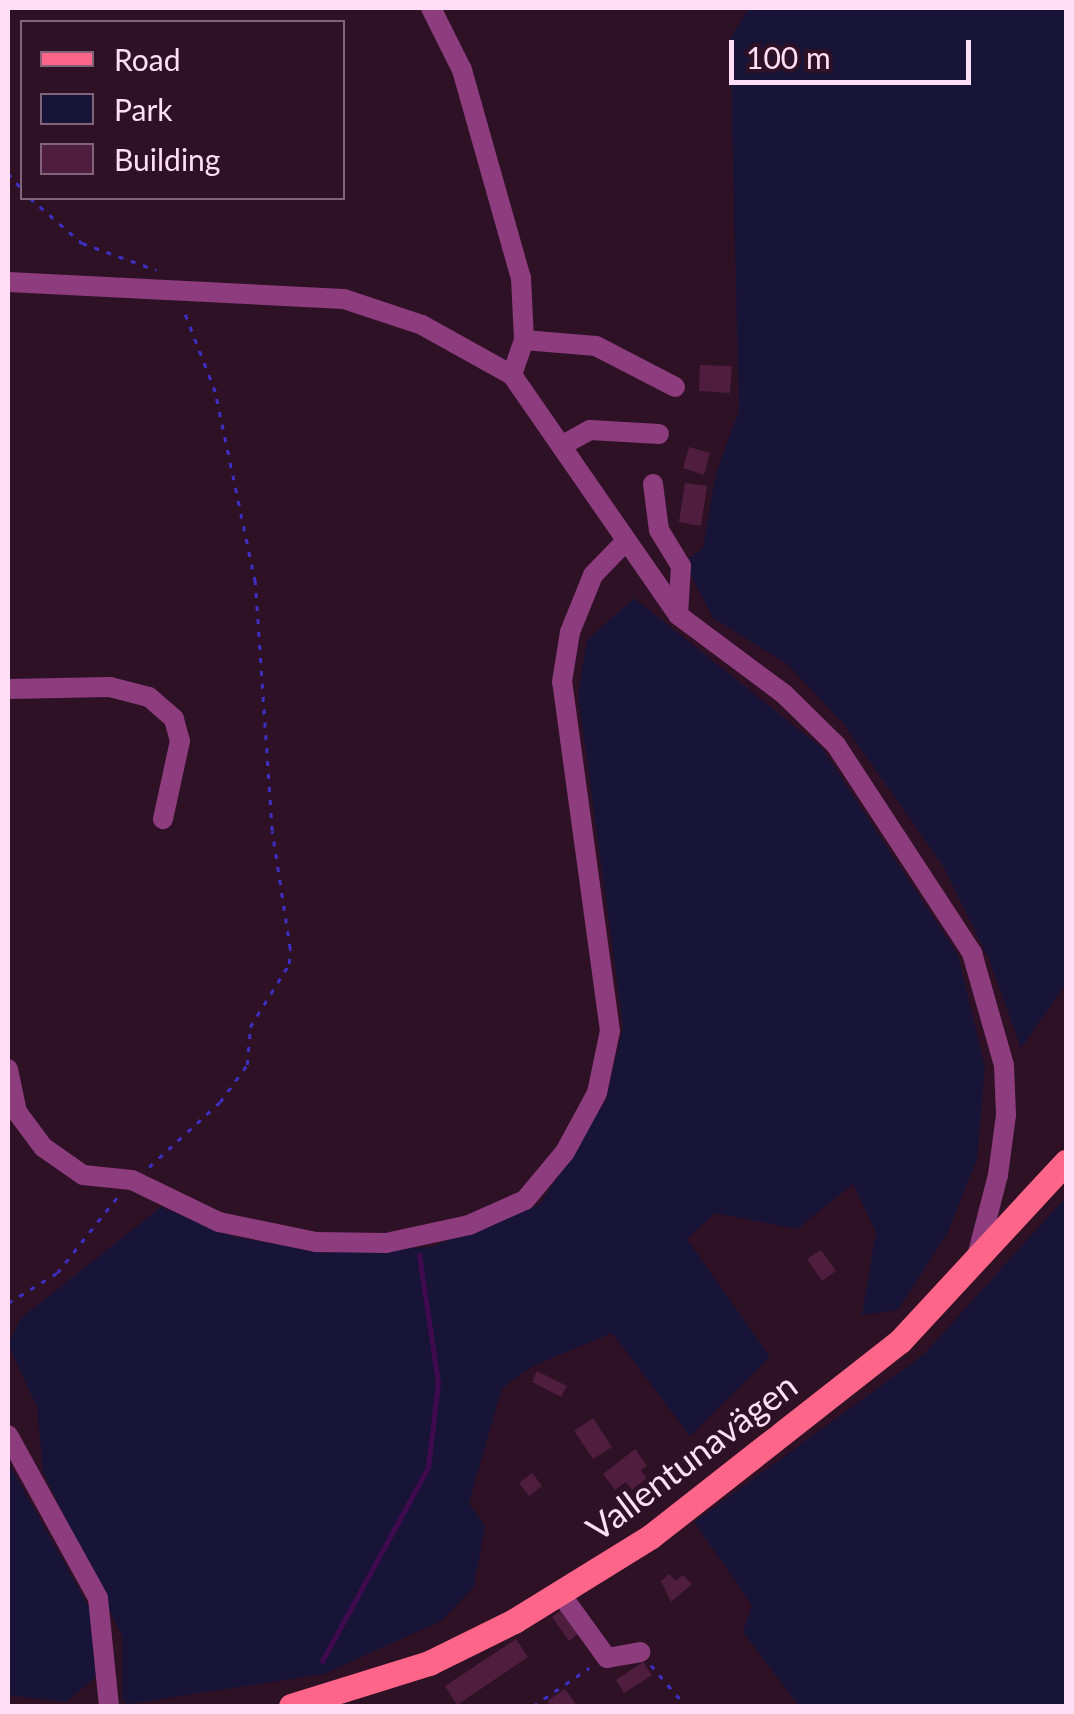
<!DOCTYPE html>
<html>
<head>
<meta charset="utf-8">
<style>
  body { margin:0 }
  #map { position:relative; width:1074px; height:1714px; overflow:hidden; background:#2e1125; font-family:Lato,sans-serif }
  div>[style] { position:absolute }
  .green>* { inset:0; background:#181438 }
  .stream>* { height:5px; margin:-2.5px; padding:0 2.5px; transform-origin:2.5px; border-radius:2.5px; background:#3f0a4e }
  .building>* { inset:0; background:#4f1d3d }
  .path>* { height:2.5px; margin-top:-1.25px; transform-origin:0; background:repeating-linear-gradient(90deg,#3c2fc2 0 5px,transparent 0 13px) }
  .minor>* { height:20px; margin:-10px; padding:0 10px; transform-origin:10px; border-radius:10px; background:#8d3c7e }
  .major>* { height:25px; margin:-12.5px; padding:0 12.5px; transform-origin:12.5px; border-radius:12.5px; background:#ff6588 }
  span { translate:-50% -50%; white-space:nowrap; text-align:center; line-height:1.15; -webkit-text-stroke:10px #2e1125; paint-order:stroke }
  .street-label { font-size:35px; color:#ffdef6 }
  .frame { position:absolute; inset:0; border:10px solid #ffdef6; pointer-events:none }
  .legend { position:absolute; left:20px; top:20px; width:325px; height:180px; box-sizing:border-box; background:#2e1125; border:2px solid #826379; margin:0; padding:12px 18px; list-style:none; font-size:30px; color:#ffdef6 }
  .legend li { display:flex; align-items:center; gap:20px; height:50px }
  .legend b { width:50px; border:2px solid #826379 }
  .scale { position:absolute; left:729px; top:40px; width:242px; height:45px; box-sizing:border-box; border:5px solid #ffdef6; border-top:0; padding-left:12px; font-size:30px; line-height:35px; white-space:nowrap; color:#ffdef6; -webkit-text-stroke:8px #2e1125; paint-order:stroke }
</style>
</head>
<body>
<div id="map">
  <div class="green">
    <i style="clip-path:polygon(749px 8px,1066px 8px,1066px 984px,1021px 1048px,989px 959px,943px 866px,842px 722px,787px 664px,713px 618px,684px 562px,703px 548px,716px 473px,739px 410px,730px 38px)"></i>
    <i style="clip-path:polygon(634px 598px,822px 748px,958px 955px,985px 1068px,977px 1159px,948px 1232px,898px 1310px,862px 1315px,876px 1232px,853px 1184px,797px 1229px,715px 1213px,687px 1239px,770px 1357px,690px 1436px,612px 1333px,533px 1366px,502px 1388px,469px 1503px,485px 1526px,474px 1587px,441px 1621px,324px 1674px,128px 1704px,122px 1700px,122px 1636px,43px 1472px,37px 1407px,8px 1344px,21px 1318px,161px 1207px,234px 1237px,325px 1253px,431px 1247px,540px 1204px,606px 1100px,623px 1026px,578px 694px,587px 640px)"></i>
    <i style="clip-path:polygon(1066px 1197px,1066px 1706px,799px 1706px,743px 1632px,752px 1605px,694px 1522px,923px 1355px)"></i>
    <i style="clip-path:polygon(8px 1462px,90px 1609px,96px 1677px,66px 1702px,8px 1695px)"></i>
  </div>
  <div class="stream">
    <i style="left:322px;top:1661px;width:221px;rotate:-61.3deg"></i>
    <i style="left:428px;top:1467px;width:85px;rotate:-83.2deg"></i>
    <i style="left:438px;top:1383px;width:130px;rotate:-98.4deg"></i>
  </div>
  <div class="building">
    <i style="clip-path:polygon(700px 365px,732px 366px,730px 393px,699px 391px)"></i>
    <i style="clip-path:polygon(689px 447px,710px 453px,704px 475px,683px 468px)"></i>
    <i style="clip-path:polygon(685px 483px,707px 486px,701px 526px,679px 522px)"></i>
    <i style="clip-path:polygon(821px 1250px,836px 1271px,822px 1281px,807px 1259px)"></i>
    <i style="clip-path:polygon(537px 1371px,567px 1386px,561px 1397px,532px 1382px)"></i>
    <i style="clip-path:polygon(593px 1418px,612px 1447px,593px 1459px,574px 1431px)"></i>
    <i style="clip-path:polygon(635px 1449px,647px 1466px,641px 1470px,647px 1479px,632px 1490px,626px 1482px,615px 1490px,603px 1474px)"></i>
    <i style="clip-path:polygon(532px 1473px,542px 1486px,529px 1496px,519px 1483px)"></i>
    <i style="clip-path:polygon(669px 1574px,676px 1581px,683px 1575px,692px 1584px,671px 1602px,661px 1581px)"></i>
    <i style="clip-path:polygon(561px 1610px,578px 1634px,569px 1641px,552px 1617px)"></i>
    <i style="clip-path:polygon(516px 1639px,528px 1657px,457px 1705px,445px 1686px)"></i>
    <i style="clip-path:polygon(643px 1662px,652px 1675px,624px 1693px,616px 1680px)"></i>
    <i style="clip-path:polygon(565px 1689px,577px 1706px,550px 1706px,547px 1701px)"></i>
  </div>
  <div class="path">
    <i style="left:8px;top:173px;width:21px;rotate:49deg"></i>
    <i style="left:30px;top:198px;width:69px;rotate:40.9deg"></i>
    <i style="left:82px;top:243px;width:79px;rotate:20deg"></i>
    <i style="left:149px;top:1167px;width:96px;rotate:-42.5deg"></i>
    <i style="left:220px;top:1102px;width:46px;rotate:-53.9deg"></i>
    <i style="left:247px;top:1065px;width:38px;rotate:-85deg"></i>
    <i style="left:250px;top:1027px;width:74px;rotate:-58.2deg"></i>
    <i style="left:289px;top:964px;width:15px;rotate:-86deg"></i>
    <i style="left:290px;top:949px;width:119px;rotate:-98.7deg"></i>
    <i style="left:272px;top:831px;width:250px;rotate:-93.9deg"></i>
    <i style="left:255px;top:582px;width:194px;rotate:-101.9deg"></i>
    <i style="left:215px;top:392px;width:89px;rotate:-111.1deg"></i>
    <i style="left:8px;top:1303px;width:57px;rotate:-31.5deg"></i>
    <i style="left:57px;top:1273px;width:98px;rotate:-51.6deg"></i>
    <i style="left:651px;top:1665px;width:54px;rotate:49.5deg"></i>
    <i style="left:533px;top:1706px;width:68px;rotate:-34.2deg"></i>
  </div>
  <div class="minor">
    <i style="left:431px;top:8px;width:69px;rotate:63.4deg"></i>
    <i style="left:462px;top:70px;width:216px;rotate:74.2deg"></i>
    <i style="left:521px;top:278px;width:62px;rotate:87.2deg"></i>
    <i style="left:524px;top:340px;width:37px;rotate:109deg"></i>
    <i style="left:8px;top:282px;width:336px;rotate:2.9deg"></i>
    <i style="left:344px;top:299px;width:82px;rotate:18.4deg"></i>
    <i style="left:422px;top:325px;width:103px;rotate:29.1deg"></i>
    <i style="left:512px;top:375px;width:292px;rotate:55.3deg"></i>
    <i style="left:678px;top:615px;width:132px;rotate:36.7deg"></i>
    <i style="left:784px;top:694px;width:73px;rotate:44.4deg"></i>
    <i style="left:836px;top:745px;width:249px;rotate:56.8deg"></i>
    <i style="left:972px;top:953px;width:116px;rotate:74.1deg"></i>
    <i style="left:1004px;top:1065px;width:50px;rotate:87.7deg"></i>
    <i style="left:1006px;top:1115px;width:61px;rotate:97.6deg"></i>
    <i style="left:998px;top:1175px;width:88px;rotate:104.5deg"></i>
    <i style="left:524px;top:340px;width:72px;rotate:4.8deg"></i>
    <i style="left:596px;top:346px;width:89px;rotate:27.4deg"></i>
    <i style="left:561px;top:446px;width:33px;rotate:-29deg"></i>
    <i style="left:590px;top:430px;width:69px;rotate:3.3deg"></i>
    <i style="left:653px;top:484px;width:46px;rotate:82.6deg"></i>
    <i style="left:659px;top:530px;width:42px;rotate:58.6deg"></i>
    <i style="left:681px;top:566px;width:49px;rotate:93.5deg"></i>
    <i style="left:8px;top:689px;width:102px;rotate:-1.1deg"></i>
    <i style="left:110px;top:687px;width:40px;rotate:14.4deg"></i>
    <i style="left:149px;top:697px;width:33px;rotate:41deg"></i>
    <i style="left:174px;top:719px;width:23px;rotate:75deg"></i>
    <i style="left:180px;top:741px;width:80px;rotate:102.3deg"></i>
    <i style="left:8px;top:1069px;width:44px;rotate:78.2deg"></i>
    <i style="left:17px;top:1112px;width:44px;rotate:53.4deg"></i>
    <i style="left:43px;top:1147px;width:49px;rotate:35deg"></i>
    <i style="left:83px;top:1175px;width:49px;rotate:5.8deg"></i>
    <i style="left:132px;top:1180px;width:97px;rotate:25.8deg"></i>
    <i style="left:219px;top:1222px;width:99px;rotate:11.7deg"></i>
    <i style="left:316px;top:1242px;width:70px;rotate:0.8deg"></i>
    <i style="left:386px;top:1243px;width:85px;rotate:-12.2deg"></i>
    <i style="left:469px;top:1225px;width:61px;rotate:-24.1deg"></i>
    <i style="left:525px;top:1200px;width:62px;rotate:-50.2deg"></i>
    <i style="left:565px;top:1152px;width:67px;rotate:-61.5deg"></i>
    <i style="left:597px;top:1093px;width:63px;rotate:-78.2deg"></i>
    <i style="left:610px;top:1031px;width:352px;rotate:-97.8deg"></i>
    <i style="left:562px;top:682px;width:51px;rotate:-80.9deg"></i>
    <i style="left:570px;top:632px;width:61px;rotate:-68deg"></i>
    <i style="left:593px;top:575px;width:47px;rotate:-45.9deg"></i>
    <i style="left:8px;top:1435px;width:186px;rotate:61.1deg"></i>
    <i style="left:98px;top:1598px;width:109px;rotate:84.2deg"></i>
    <i style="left:560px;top:1593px;width:80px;rotate:54.1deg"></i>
    <i style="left:607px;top:1658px;width:34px;rotate:-10deg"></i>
  </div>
  <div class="major">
    <i style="left:291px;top:1706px;width:145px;rotate:-17.3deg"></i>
    <i style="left:429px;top:1663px;width:95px;rotate:-26.3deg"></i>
    <i style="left:514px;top:1621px;width:160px;rotate:-31.7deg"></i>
    <i style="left:650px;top:1537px;width:318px;rotate:-38.1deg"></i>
    <i style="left:900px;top:1341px;width:244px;rotate:-47.2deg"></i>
  </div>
  <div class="street-label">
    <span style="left:691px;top:1456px;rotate:-37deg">Vallentunavägen</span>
  </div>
  <div class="frame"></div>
  <ul class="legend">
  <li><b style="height:12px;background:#ff6588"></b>Road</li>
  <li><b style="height:28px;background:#181438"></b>Park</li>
  <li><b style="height:28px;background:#4f1d3d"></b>Building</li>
  </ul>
  <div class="scale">100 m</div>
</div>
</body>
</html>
